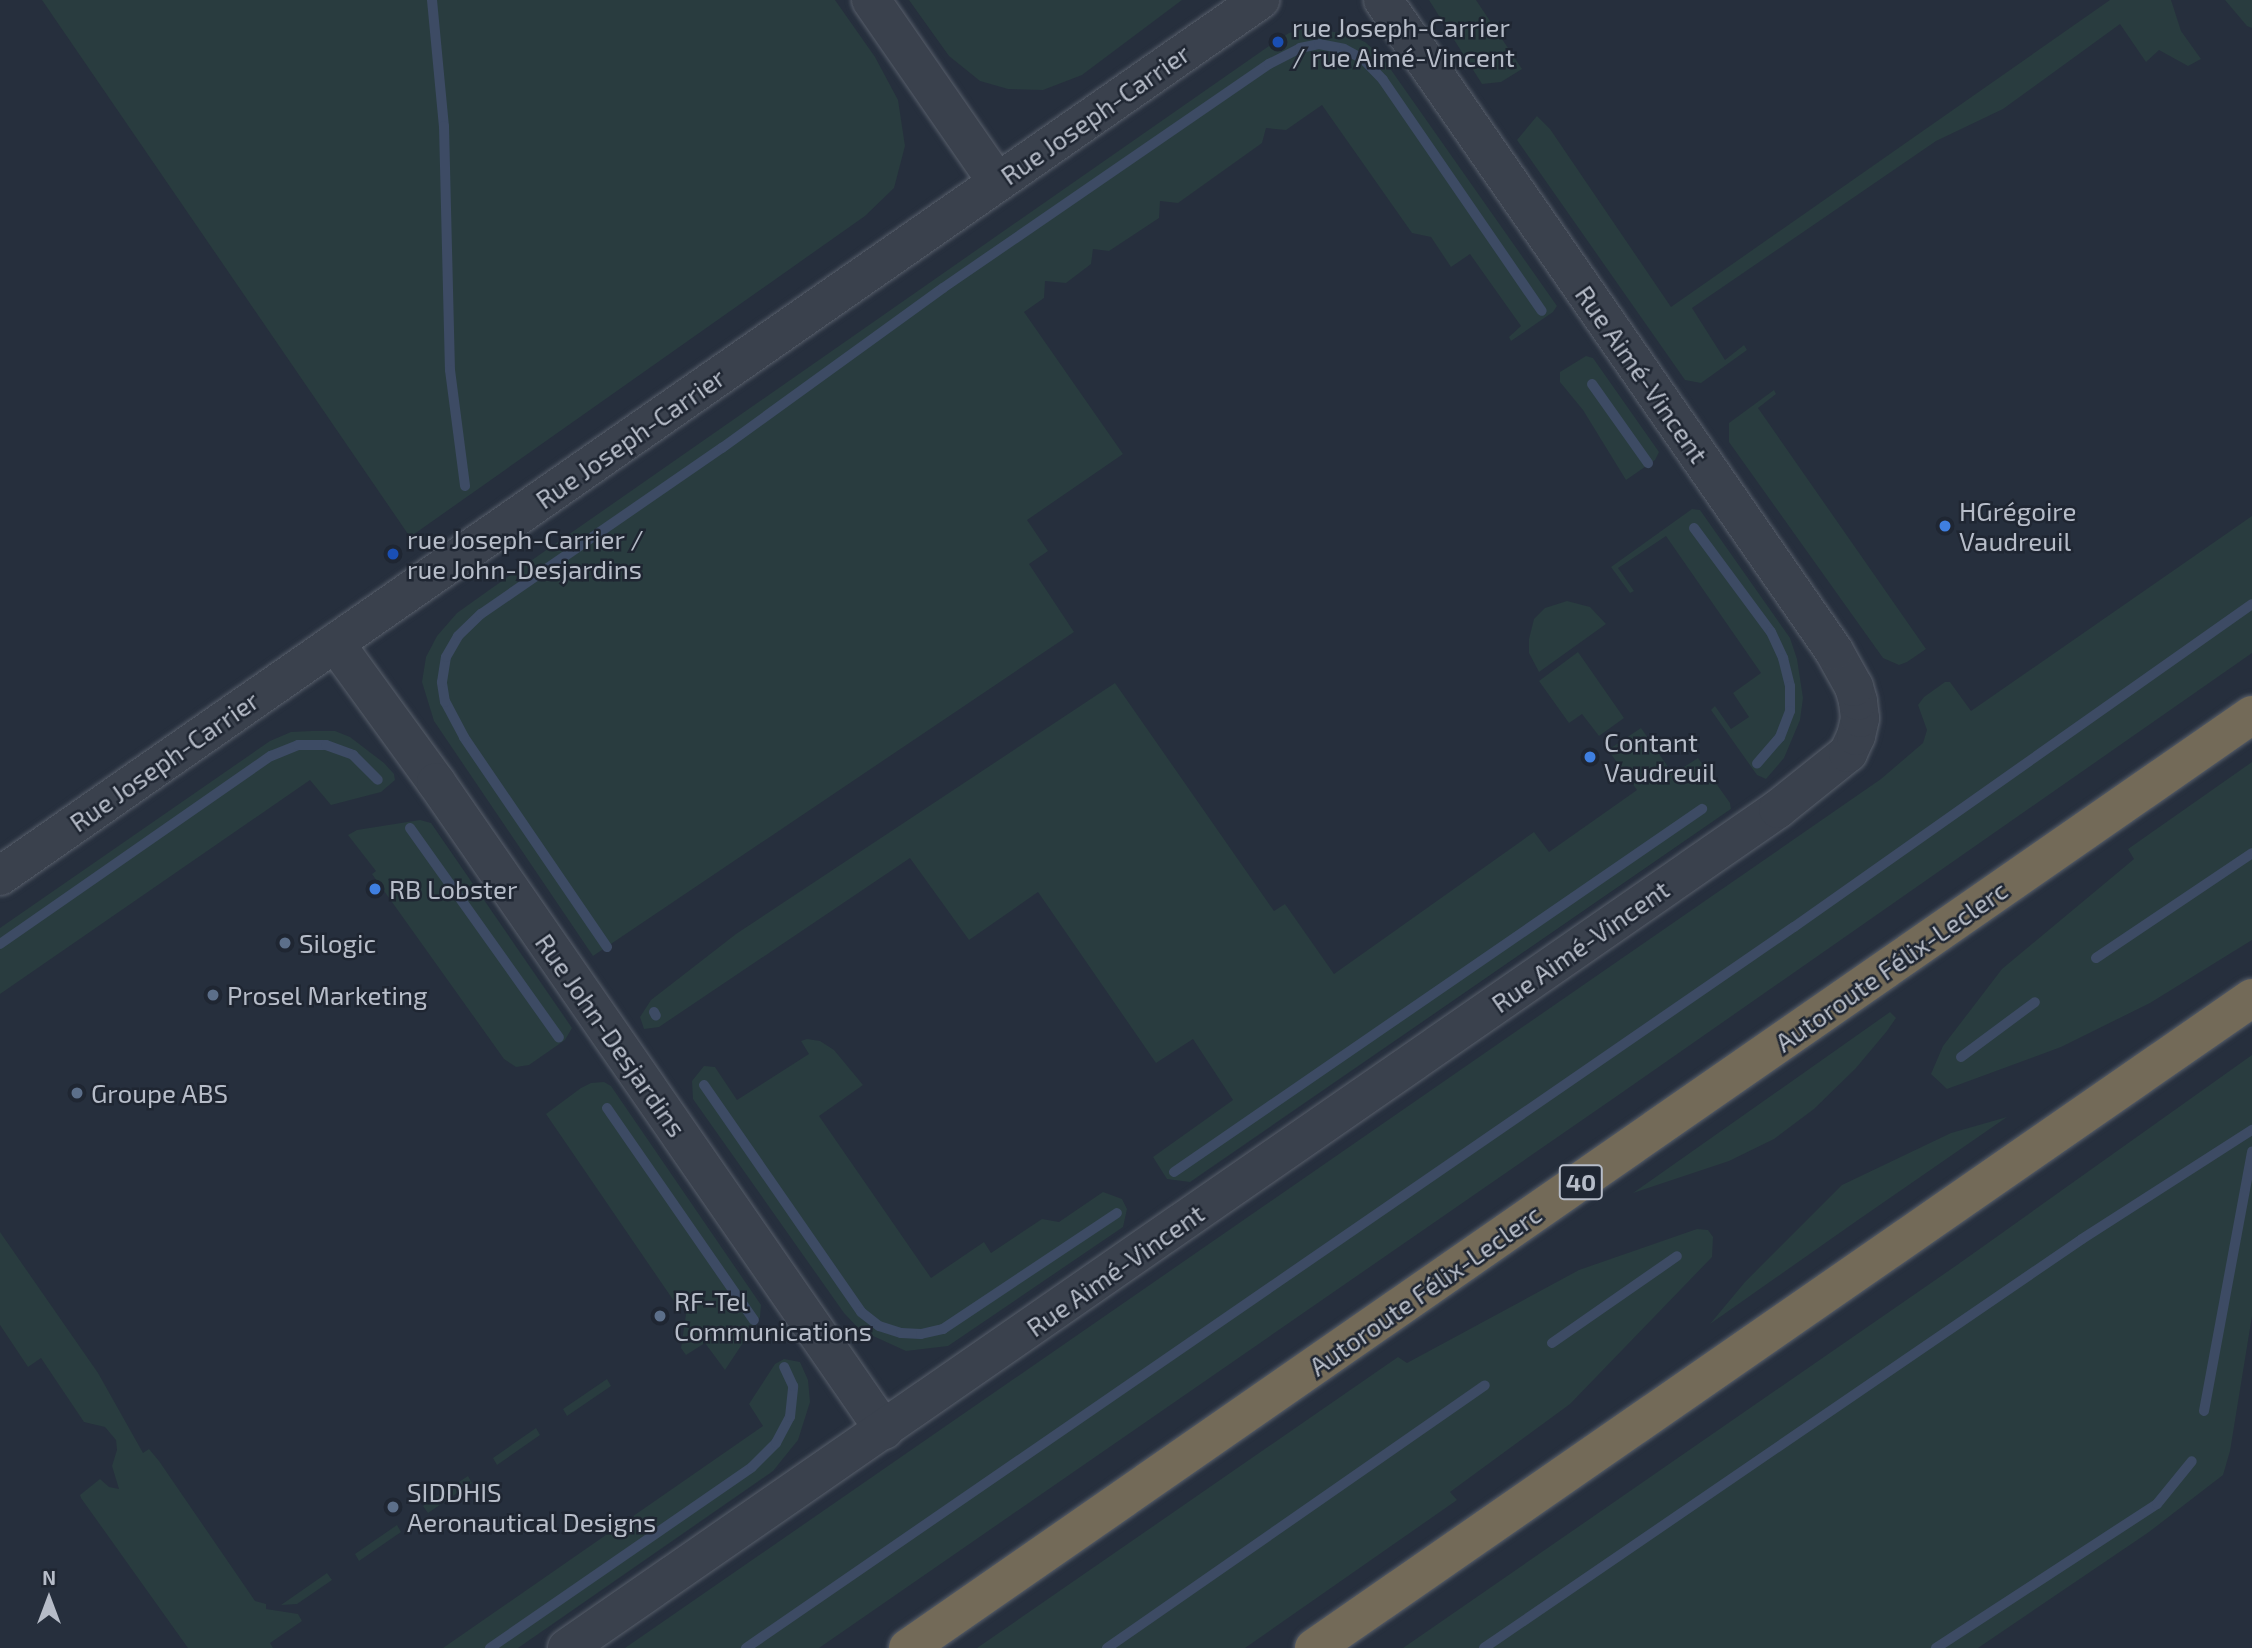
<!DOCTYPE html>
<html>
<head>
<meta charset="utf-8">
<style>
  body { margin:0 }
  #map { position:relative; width:2252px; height:1648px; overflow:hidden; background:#262f3d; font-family:"Exo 2",sans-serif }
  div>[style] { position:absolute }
  .green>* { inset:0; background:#293c3f }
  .stream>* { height:10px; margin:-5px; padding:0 5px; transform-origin:5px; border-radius:5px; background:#3d4b64 }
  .roads { filter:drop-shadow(0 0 2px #585f6b) drop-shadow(0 0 2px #585f6b) }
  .minor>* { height:38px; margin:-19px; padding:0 19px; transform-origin:19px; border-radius:19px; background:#3a414d }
  .tertiary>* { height:38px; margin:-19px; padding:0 19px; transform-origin:19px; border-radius:19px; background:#3a414d }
  .motorway>* { height:38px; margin:-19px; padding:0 19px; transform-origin:19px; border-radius:19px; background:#736a58 }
  .dots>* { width:19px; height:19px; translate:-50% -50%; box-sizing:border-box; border:4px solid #1f2632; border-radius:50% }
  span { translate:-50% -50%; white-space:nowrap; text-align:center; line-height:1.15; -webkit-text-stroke:5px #1f2632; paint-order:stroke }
  .shield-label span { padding:2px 5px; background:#1f2632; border:2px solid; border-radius:5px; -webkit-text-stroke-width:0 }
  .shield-label { font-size:24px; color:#b6bcc8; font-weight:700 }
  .poi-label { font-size:26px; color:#b6bcc8 }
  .left { translate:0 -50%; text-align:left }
  .street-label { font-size:26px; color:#b6bcc8 }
  .north { position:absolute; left:14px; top:1564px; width:70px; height:70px; -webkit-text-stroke:5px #1f2632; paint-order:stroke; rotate:0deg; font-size:19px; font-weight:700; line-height:28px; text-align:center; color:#b6bcc8 }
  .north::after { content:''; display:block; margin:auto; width:24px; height:32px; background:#b6bcc8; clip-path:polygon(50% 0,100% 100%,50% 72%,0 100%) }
</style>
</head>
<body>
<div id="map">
  <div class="green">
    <i style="clip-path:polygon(42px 0,835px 0,875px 57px,898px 100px,905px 146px,894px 188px,865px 216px,410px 537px)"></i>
    <i style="clip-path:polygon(909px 0,1182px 0,1082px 75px,1043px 90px,1008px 89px,980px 81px,949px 56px)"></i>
    <i style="clip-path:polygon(1429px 0,1476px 0,1522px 69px,1501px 82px,1482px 84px)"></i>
    <i style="clip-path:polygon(2110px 0,2171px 0,2181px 31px,2201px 59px,2188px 66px,2159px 50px,2146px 62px,2120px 24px,2003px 109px,1936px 141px,1692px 308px,1725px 360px,1744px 345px,1747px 350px,1701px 383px,1685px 380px,1517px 140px,1537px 116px,1550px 129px,1671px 307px)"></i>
    <i style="clip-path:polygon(2225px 0,2252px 0,2252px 28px,2247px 26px)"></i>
    <i style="clip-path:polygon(1304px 29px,1344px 33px,1365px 42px,1382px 57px,1557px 306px,1553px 312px,1511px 341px,1509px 337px,1521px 326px,1470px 254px,1451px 267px,1431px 237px,1412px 233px,1322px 105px,1286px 130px,1266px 128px,1262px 143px,1178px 203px,1160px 201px,1159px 218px,1109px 251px,1093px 249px,1091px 264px,1066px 283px,1045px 281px,1044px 298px,1024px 312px,1123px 454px,1027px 520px,1048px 551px,1029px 564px,1074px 632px,593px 956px,434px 721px,422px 682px,426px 657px,437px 636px,457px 613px,492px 588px,1269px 46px,1289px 33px)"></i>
    <i style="clip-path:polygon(1586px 356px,1593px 358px,1659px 452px,1655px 460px,1626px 480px,1583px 410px,1560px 382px,1560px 372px)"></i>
    <i style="clip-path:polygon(1774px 390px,1776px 394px,1758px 408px,1926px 649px,1907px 662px,1899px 665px,1883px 658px,1729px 442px,1729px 423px)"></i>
    <i style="clip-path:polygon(1692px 509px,1700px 510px,1790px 638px,1797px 659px,1803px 698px,1800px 720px,1784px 758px,1766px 779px,1757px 775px,1711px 710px,1715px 706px,1731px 729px,1749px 717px,1733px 693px,1761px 673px,1666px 536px,1618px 568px,1634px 591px,1630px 593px,1611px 567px)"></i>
    <i style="clip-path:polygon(2252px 516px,2252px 653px,1617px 1096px,819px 1648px,625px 1648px,1881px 779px,1923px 743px,1927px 730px,1918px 705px,1924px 697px,1945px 682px,1950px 682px,1971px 711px)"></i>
    <i style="clip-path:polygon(1567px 601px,1590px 607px,1606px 624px,1539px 672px,1529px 653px,1529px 639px,1534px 619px,1545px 608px)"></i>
    <i style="clip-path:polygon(1578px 652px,1624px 718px,1599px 736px,1582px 714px,1569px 723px,1539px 681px)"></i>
    <i style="clip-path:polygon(1115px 683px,1274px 911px,1285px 904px,1334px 974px,1534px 832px,1549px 852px,1637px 790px,1608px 750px,1641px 728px,1673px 774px,1698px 758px,1730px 803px,1731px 809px,1190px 1182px,1167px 1179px,1153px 1157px,1233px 1100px,1193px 1039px,1156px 1063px,1038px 892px,969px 940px,910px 858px,659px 1027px,644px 1029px,640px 1017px,651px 1000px,736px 934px)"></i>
    <i style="clip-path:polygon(312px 731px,335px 731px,350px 737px,384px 763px,394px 774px,395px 780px,381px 792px,331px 805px,310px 780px,0 994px,0 928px,270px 741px,291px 732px)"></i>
    <i style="clip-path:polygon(2252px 762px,2252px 940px,2150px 1003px,2061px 1047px,1947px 1089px,1931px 1074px,1943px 1046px,2002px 969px,2134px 859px,2128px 849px)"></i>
    <i style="clip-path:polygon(420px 820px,431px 823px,572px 1028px,565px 1040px,529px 1065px,516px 1067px,504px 1059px,372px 874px,376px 871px,348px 835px,357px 830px)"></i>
    <i style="clip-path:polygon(1890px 1012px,1896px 1018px,1887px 1031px,1856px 1068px,1814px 1109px,1774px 1139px,1729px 1161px,1633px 1193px)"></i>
    <i style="clip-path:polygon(807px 1039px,820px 1041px,834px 1050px,863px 1085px,819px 1116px,931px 1278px,984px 1242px,991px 1253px,1042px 1219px,1059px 1222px,1103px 1192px,1122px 1199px,1127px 1209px,1123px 1227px,948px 1346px,906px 1351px,860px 1330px,844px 1313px,693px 1099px,692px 1081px,704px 1066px,715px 1067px,737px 1100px,809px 1054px,801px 1041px)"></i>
    <i style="clip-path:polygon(2252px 1055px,2252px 1316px,2230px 1451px,2223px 1475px,2149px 1532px,1978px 1648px,1403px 1648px,1957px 1265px)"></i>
    <i style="clip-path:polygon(604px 1082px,611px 1086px,761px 1305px,760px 1317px,725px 1370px,705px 1343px,686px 1355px,681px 1348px,687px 1308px,678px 1307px,546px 1114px,581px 1088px,591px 1083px)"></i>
    <i style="clip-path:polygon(2007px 1117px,1858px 1220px,1710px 1324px,1745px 1282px,1842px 1185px,1951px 1133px)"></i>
    <i style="clip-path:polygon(1697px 1229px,1708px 1230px,1713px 1237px,1712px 1257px,1570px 1404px,1450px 1492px,1457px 1500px,1245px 1648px,977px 1648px,1398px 1357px,1407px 1363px,1579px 1270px)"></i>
    <i style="clip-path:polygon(0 1232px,98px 1373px,143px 1453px,149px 1449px,159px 1461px,255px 1601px,266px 1604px,266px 1609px,298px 1614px,302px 1621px,270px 1643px,273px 1648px,188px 1648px,81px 1498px,80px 1495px,100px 1479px,109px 1487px,119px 1489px,112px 1466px,117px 1450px,116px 1440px,105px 1427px,84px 1422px,41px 1358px,28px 1367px,0 1325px)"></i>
    <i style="clip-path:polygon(784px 1359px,800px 1362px,808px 1380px,810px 1402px,798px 1440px,773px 1471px,518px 1648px,443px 1648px,763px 1426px,749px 1404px,775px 1364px)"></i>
    <i style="clip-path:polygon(607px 1379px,611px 1386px,567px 1416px,563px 1409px)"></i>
    <i style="clip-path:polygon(536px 1428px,540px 1435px,497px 1465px,493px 1458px)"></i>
    <i style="clip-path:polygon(468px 1476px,472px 1483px,428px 1513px,423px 1506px)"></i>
    <i style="clip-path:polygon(397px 1525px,401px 1532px,359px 1561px,355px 1554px)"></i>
    <i style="clip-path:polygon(327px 1573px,332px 1580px,297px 1604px,281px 1605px)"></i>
  </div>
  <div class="stream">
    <i style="left:432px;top:0;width:127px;rotate:84.6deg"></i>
    <i style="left:444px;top:126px;width:244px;rotate:88.6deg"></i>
    <i style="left:450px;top:370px;width:117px;rotate:82.6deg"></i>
    <i style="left:1592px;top:384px;width:97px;rotate:54.7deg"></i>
    <i style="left:1694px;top:528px;width:129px;rotate:53.5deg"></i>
    <i style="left:1771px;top:632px;width:29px;rotate:65deg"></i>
    <i style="left:1783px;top:658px;width:29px;rotate:76deg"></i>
    <i style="left:1790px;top:686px;width:25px;rotate:90deg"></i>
    <i style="left:1790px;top:711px;width:28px;rotate:111deg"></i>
    <i style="left:1780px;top:737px;width:35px;rotate:131deg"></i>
    <i style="left:410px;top:828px;width:257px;rotate:54.6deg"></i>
    <i style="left:0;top:944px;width:330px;rotate:-34.8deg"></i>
    <i style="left:271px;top:756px;width:29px;rotate:-22deg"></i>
    <i style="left:298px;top:745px;width:28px"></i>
    <i style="left:326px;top:745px;width:29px;rotate:20deg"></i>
    <i style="left:353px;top:755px;width:35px;rotate:45deg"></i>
    <i style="left:607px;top:947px;width:254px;rotate:-124.3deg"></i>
    <i style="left:464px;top:737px;width:40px;rotate:-118deg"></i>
    <i style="left:445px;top:702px;width:20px;rotate:-99deg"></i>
    <i style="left:442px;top:682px;width:25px;rotate:-81deg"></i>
    <i style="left:446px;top:657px;width:24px;rotate:-60deg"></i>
    <i style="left:458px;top:636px;width:32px;rotate:-44deg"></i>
    <i style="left:481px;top:614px;width:293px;rotate:-34.6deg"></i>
    <i style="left:722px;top:448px;width:273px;rotate:-35.9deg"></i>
    <i style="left:943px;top:288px;width:396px;rotate:-34.5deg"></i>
    <i style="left:1269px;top:64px;width:35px;rotate:-27deg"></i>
    <i style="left:1300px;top:48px;width:19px;rotate:-12deg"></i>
    <i style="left:1319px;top:44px;width:25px;rotate:11deg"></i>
    <i style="left:1344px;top:49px;width:21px;rotate:28deg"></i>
    <i style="left:1363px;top:59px;width:29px;rotate:46deg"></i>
    <i style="left:1383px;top:80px;width:280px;rotate:55.5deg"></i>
    <i style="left:2096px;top:958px;width:188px;rotate:-33.9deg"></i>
    <i style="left:654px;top:1012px;width:4px;rotate:63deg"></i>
    <i style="left:1961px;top:1057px;width:92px;rotate:-36.6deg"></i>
    <i style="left:704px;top:1085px;width:276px;rotate:55.3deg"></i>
    <i style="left:861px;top:1312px;width:23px;rotate:38deg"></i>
    <i style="left:879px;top:1326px;width:23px;rotate:18deg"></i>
    <i style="left:901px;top:1333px;width:20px;rotate:3deg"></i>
    <i style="left:921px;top:1334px;width:23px;rotate:-13deg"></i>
    <i style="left:943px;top:1329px;width:209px;rotate:-33.7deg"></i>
    <i style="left:607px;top:1108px;width:258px;rotate:55.3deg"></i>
    <i style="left:1174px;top:1172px;width:641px;rotate:-34.51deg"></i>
    <i style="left:1552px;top:1343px;width:152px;rotate:-34.8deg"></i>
    <i style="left:2204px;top:1411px;width:264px;rotate:-79.5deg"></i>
    <i style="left:490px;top:1648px;width:318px;rotate:-34.6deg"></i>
    <i style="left:752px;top:1467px;width:34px;rotate:-45deg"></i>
    <i style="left:776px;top:1443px;width:30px;rotate:-62deg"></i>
    <i style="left:790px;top:1417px;width:31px;rotate:-84deg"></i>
    <i style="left:793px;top:1386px;width:21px;rotate:-115deg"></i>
    <i style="left:746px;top:1648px;width:1272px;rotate:-34.53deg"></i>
    <i style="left:1794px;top:927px;width:560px;rotate:-35.19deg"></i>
    <i style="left:1107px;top:1648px;width:460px;rotate:-34.8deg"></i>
    <i style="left:1484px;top:1648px;width:724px;rotate:-34.37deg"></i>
    <i style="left:2082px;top:1239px;width:202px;rotate:-32.7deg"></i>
    <i style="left:1936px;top:1648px;width:264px;rotate:-33.1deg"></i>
    <i style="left:2157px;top:1504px;width:55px;rotate:-50.9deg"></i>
  </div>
  <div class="roads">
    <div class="minor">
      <i style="left:871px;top:0;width:221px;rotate:55.3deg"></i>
      <i style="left:335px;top:643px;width:172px;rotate:54deg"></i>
      <i style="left:436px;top:782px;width:788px;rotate:55.34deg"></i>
      <i style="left:567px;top:1648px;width:1473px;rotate:-34.71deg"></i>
      <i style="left:1778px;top:809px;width:90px;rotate:-38.7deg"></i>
      <i style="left:1848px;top:753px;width:19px;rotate:-65deg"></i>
      <i style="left:1856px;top:736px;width:18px;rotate:-77deg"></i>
      <i style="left:1860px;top:718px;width:17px;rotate:-97deg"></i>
      <i style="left:1858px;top:701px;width:15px;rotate:-106deg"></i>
      <i style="left:1854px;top:687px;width:41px;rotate:-119.1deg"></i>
      <i style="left:1834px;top:651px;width:792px;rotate:-124.71deg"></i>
    </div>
    <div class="tertiary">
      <i style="left:0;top:876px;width:1535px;rotate:-34.81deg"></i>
    </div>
    <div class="motorway">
      <i style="left:908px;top:1648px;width:1636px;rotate:-34.77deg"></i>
      <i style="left:1314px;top:1648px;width:1141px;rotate:-34.72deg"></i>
    </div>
  </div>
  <div class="dots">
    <i style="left:1278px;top:42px;background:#1a4fb4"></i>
    <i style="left:1945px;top:526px;background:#3f7fe0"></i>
    <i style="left:393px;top:554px;background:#1a4fb4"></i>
    <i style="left:1590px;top:757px;background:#3f7fe0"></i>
    <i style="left:375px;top:889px;background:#3f7fe0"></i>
    <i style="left:285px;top:943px;background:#5c6f8a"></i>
    <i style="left:213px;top:995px;background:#5c6f8a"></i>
    <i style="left:77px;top:1093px;background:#5c6f8a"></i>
    <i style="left:660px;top:1316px;background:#5c6f8a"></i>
    <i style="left:393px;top:1507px;background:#5c6f8a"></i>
  </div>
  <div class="shield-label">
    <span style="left:1581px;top:1182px">40</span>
  </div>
  <div class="poi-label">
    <span class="left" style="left:1292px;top:42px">rue Joseph-Carrier<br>/ rue Aimé-Vincent</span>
    <span class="left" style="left:1959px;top:526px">HGrégoire<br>Vaudreuil</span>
    <span class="left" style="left:407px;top:554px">rue Joseph-Carrier /<br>rue John-Desjardins</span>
    <span class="left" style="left:1604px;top:757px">Contant<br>Vaudreuil</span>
    <span class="left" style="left:389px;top:889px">RB Lobster</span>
    <span class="left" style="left:299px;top:943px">Silogic</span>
    <span class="left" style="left:227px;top:995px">Prosel Marketing</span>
    <span class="left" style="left:91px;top:1093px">Groupe ABS</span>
    <span class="left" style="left:674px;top:1316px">RF-Tel<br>Communications</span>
    <span class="left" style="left:407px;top:1507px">SIDDHIS<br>Aeronautical Designs</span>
  </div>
  <div class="street-label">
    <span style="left:1095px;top:114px;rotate:-35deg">Rue Joseph-Carrier</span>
    <span style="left:1642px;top:374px;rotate:55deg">Rue Aimé-Vincent</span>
    <span style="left:630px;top:438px;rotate:-35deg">Rue Joseph-Carrier</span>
    <span style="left:164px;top:761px;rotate:-35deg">Rue Joseph-Carrier</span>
    <span style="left:1580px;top:946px;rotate:-35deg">Rue Aimé-Vincent</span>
    <span style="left:1891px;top:966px;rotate:-35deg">Autoroute Félix-Leclerc</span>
    <span style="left:611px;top:1035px;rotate:55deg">Rue John-Desjardins</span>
    <span style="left:1115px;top:1270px;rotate:-35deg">Rue Aimé-Vincent</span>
    <span style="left:1425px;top:1290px;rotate:-35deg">Autoroute Félix-Leclerc</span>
  </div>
  <div class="north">N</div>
</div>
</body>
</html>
